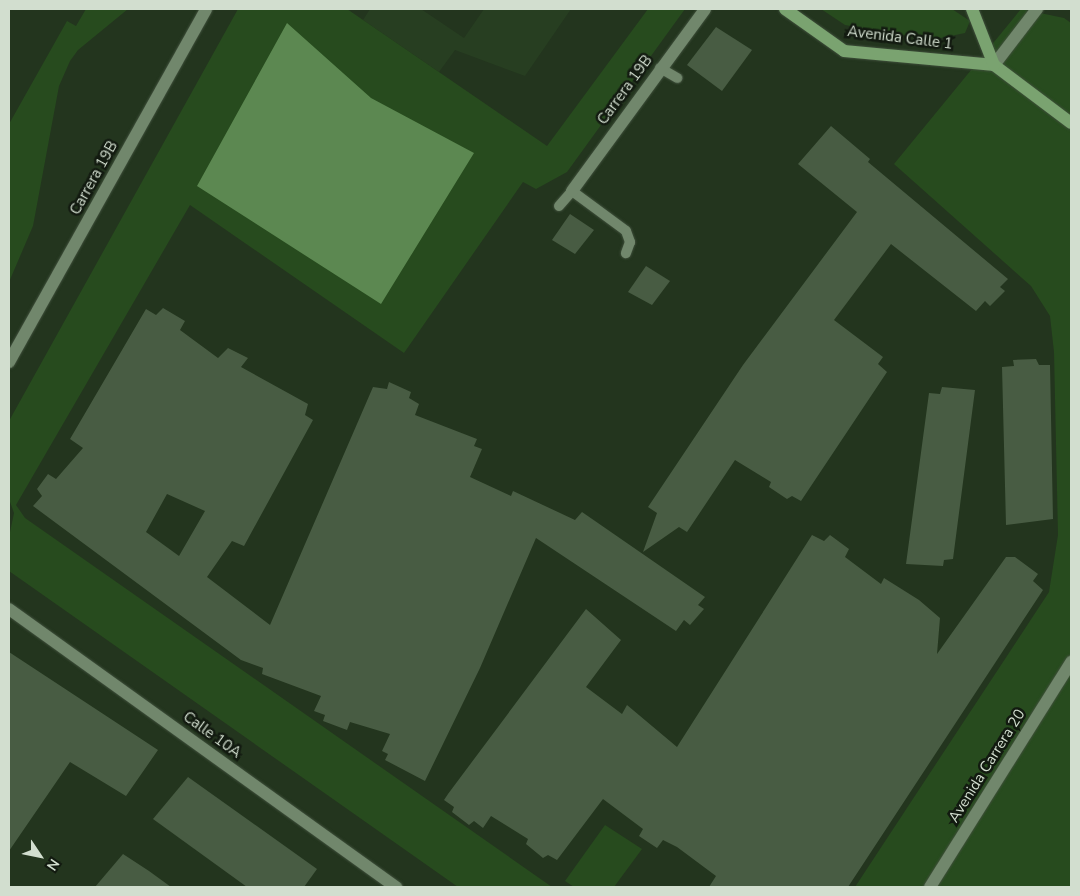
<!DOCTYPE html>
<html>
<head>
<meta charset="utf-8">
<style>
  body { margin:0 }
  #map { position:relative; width:1080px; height:896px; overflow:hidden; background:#23351e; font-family:"Nunito Sans",sans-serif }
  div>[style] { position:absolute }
  .built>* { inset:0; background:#273e21 }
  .green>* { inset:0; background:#274b1e }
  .water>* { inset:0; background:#5c8851 }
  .building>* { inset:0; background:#485c43 }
  .roads { filter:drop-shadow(0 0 1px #3f4f3b) drop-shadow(0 0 1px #3f4f3b) }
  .lane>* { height:10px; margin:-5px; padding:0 5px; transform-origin:5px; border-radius:5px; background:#71876c }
  .street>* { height:12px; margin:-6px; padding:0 6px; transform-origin:6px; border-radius:6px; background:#71876c }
  .secondary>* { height:12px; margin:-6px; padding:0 6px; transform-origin:6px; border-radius:6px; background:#71876c }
  .primary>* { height:12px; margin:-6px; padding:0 6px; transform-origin:6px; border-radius:6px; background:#7aa370 }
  span { translate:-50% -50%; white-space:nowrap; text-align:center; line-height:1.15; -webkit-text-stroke:5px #121a10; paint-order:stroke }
  .street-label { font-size:15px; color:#d2decf }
  .frame { position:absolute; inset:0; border:10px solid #d2decf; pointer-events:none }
  .north { position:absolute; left:15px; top:831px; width:50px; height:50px; -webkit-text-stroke:4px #121a10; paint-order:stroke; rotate:124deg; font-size:14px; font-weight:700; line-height:20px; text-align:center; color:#d2decf }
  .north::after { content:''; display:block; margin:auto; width:18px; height:22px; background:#d2decf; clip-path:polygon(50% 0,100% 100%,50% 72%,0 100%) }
</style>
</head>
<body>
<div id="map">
  <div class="built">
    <i style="clip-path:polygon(370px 9px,421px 9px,464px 38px,484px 9px,571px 9px,525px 76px,455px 50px,439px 72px,363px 20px)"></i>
  </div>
  <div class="green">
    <i style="clip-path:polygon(86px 9px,128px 9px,78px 50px,70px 61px,59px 86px,33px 226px,9px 282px,9px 124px,67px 21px,76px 26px)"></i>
    <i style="clip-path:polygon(238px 9px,347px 9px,547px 146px,648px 9px,685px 9px,567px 172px,536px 189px,523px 182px,404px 353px,190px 205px,16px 505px,25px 518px,552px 887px,458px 887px,9px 571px,9px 537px,14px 513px,9px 499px,9px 421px)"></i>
    <i style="clip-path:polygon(821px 9px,952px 9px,970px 21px,965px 33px,931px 40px,845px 25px)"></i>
    <i style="clip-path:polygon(1021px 9px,1064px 18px,1071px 23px,1071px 887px,855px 887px,1049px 592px,1058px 535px,1054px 352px,1050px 316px,1031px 286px,894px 164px)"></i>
    <i style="clip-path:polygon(605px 825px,642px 849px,614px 887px,574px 887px,565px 881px)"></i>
  </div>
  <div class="water">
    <i style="clip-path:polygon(287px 23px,371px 98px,474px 153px,381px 304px,197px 186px)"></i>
  </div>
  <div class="building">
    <i style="clip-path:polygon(716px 27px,752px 50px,722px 91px,687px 65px)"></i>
    <i style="clip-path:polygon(831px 126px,870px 159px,868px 162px,1008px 279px,1000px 287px,1005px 291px,990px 306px,985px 301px,976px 311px,891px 244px,834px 320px,883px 357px,878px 364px,887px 372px,801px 501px,792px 496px,787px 499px,769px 487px,771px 482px,735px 460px,687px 532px,679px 527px,643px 552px,657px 513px,648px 507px,743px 365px,857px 212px,798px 164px)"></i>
    <i style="clip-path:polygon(570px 214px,594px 230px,575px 254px,552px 240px)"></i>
    <i style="clip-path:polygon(646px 266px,670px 281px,652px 305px,628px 292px)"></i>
    <i style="clip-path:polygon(evenodd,163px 308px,185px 321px,180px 330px,218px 358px,228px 348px,248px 358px,241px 367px,308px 404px,305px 415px,313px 420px,244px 546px,232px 541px,207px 577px,270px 625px,373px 387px,387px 389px,389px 382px,411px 392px,409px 398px,419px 404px,415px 415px,477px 439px,474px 446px,482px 449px,470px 477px,511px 496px,513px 491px,575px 520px,582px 512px,705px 597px,698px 605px,704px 609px,690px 625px,684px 620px,676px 631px,536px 538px,480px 668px,425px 781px,385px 760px,388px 754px,382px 751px,390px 734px,350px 722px,347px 730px,323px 721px,325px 715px,314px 711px,321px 696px,262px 674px,263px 668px,241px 660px,33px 506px,42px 496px,37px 489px,48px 474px,56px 479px,83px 448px,70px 439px,146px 309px,156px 315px,163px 308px,167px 494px,205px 511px,179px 556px,146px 532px,167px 494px)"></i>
    <i style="clip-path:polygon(1036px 359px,1039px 365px,1050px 365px,1053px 519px,1006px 525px,1002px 367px,1014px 366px,1013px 360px)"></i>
    <i style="clip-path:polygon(942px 387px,975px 390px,953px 559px,944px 560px,943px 566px,906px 564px,929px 393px,940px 394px)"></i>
    <i style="clip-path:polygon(812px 535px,824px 541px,830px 535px,849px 549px,845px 557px,881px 584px,884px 578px,919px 600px,940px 618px,937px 654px,1006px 557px,1015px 557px,1038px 574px,1033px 581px,1043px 590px,848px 887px,709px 887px,716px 876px,677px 847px,663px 840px,657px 848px,639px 836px,643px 829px,603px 799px,557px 860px,548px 855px,543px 858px,526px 844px,528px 839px,491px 816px,483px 828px,474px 821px,469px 825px,452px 812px,454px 807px,444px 800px,448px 794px,586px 609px,621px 640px,586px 687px,622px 714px,627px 705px,677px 747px)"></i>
    <i style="clip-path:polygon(9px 652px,158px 750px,126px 796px,70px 762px,9px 851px)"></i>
    <i style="clip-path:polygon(188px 777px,317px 869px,304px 887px,247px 887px,153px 819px)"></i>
    <i style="clip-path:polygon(123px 854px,149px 871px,171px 887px,95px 887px)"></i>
  </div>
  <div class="roads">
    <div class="lane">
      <i style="left:660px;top:68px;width:20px;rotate:30deg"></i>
      <i style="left:559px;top:206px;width:20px;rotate:-49deg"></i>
      <i style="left:572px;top:191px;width:67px;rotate:36.5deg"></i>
      <i style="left:626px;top:231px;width:12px;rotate:70deg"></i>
      <i style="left:630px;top:242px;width:12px;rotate:110deg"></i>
    </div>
    <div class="street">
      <i style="left:994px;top:65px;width:71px;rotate:-52.5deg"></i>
      <i style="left:572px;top:191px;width:225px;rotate:-53.8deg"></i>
      <i style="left:9px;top:609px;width:477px;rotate:35.7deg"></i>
    </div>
    <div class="secondary">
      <i style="left:9px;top:362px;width:404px;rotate:-60.8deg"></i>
      <i style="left:930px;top:887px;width:266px;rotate:-57.9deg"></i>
    </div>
    <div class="primary">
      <i style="left:785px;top:9px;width:72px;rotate:35.4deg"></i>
      <i style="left:844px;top:51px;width:151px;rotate:5.3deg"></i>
      <i style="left:994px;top:65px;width:96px;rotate:37deg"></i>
      <i style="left:972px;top:9px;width:60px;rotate:68.6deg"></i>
    </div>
  </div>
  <div class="street-label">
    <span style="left:900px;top:38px;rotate:7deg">Avenida Calle 1</span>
    <span style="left:625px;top:90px;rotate:-54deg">Carrera 19B</span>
    <span style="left:94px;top:178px;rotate:-61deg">Carrera 19B</span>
    <span style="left:212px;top:735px;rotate:36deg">Calle 10A</span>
    <span style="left:987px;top:766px;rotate:-58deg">Avenida Carrera 20</span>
  </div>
  <div class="frame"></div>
  <div class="north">N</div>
</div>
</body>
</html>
